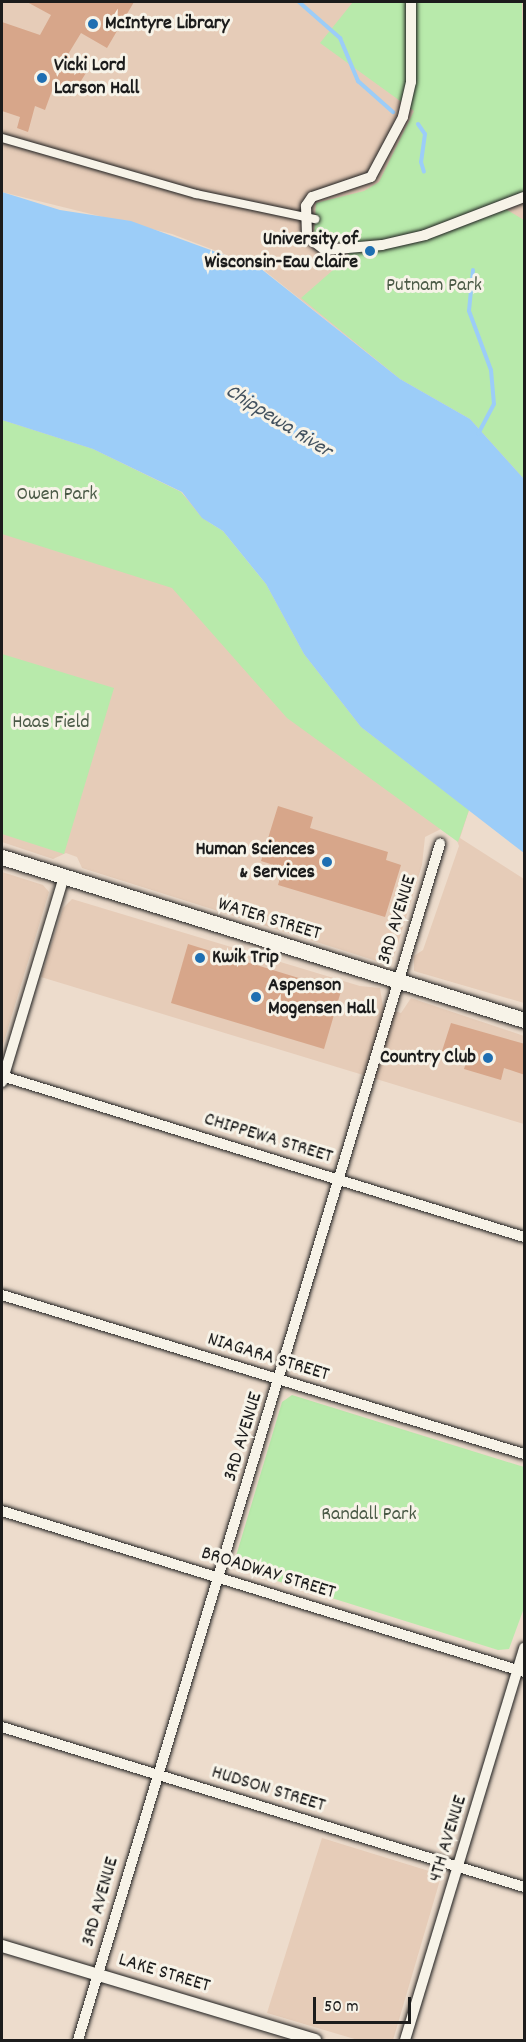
<!DOCTYPE html>
<html>
<head>
<meta charset="utf-8">
<style>
  body { margin:0 }
  #map { position:relative; width:526px; height:2042px; overflow:hidden; background:#eddccc; font-family:Dekko,sans-serif }
  div>[style] { position:absolute }
  .built>* { inset:0; background:#e6ccb8 }
  .green>* { inset:0; background:#b8eaab }
  .water>* { inset:0; background:#9ccdf8 }
  .stream>* { height:4px; margin:-2px; padding:0 2px; transform-origin:2px; border-radius:2px; background:#9ccdf8 }
  .building>* { inset:0; background:#d7a68a }
  .roads { filter:drop-shadow(0 0 2px #1c1c1c) drop-shadow(0 0 2px #1c1c1c) }
  .pedestrian>* { height:8px; margin:-4px; padding:0 4px; transform-origin:4px; border-radius:4px; background:#f7f3e8 }
  .minor>* { height:10px; margin:-5px; padding:0 5px; transform-origin:5px; border-radius:5px; background:#f7f3e8 }
  .tertiary>* { height:12px; margin:-6px; padding:0 6px; transform-origin:6px; border-radius:6px; background:#f7f3e8 }
  .secondary>* { height:15px; margin:-7.5px; padding:0 7.5px; transform-origin:7.5px; border-radius:7.5px; background:#f7f3e8 }
  .dots>* { width:16px; height:16px; translate:-50% -50%; box-sizing:border-box; border:3px solid #f7f3e8; border-radius:50% }
  span { translate:-50% -50%; white-space:nowrap; text-align:center; line-height:1.15; -webkit-text-stroke:6px #f7f3e8; paint-order:stroke }
  .poi-label { font-size:20px; color:#1c1c1c; font-weight:700 }
  .left { translate:0 -50%; text-align:left }
  .right { translate:-100% -50%; text-align:right }
  .park-label { font-size:20px; color:#4b5a47 }
  .street-label { font-size:20px; color:#1c1c1c }
  .water-label { font-size:21px; color:#42515e; font-style:italic }
  .frame { position:absolute; inset:0; border:3px solid #1c1c1c; pointer-events:none }
  .scale { position:absolute; left:313px; top:1997px; width:98px; height:27px; box-sizing:border-box; border:3px solid #1c1c1c; border-top:0; padding-left:8px; font-size:18px; line-height:21px; white-space:nowrap; color:#1c1c1c; -webkit-text-stroke:4px #f7f3e8; paint-order:stroke }
</style>
</head>
<body>
<div id="map">
  <div class="built">
    <i style="clip-path:polygon(2px 2px,524px 2px,524px 479px,470px 419px,400px 379px,261px 268px,172px 234px,2px 192px)"></i>
    <i style="clip-path:polygon(2px 420px,93px 449px,181px 492px,266px 584px,304px 654px,361px 727px,469px 810px,460px 838px,524px 879px,524px 1003px,414px 971px,414px 956px,423px 950px,459px 846px,456px 838px,443px 828px,425px 837px,422px 865px,394px 956px,386px 964px,82px 868px,77px 857px,66px 853px,53px 859px,2px 842px)"></i>
    <i style="clip-path:polygon(2px 872px,43px 885px,49px 892px,2px 1048px)"></i>
    <i style="clip-path:polygon(72px 899px,360px 986px,380px 988px,383px 1007px,401px 1013px,411px 998px,524px 1036px,524px 1124px,41px 977px,63px 908px)"></i>
    <i style="clip-path:polygon(322px 1838px,429px 1871px,440px 1880px,393px 2040px,358px 2040px,267px 2013px)"></i>
  </div>
  <div class="green">
    <i style="clip-path:polygon(353px 2px,522px 2px,524px 197px,502px 207px,524px 220px,524px 479px,470px 419px,400px 379px,301px 298px,348px 257px,350px 241px,329px 243px,314px 234px,316px 203px,364px 191px,379px 182px,414px 111px,320px 43px)"></i>
    <i style="clip-path:polygon(2px 420px,93px 449px,181px 492px,202px 518px,223px 531px,266px 584px,304px 654px,361px 727px,469px 810px,458px 842px,287px 718px,172px 588px,2px 534px)"></i>
    <i style="clip-path:polygon(2px 654px,114px 688px,64px 854px,2px 834px)"></i>
    <i style="clip-path:polygon(292px 1395px,524px 1467px,524px 1608px,509px 1649px,498px 1650px,236px 1568px,236px 1556px,282px 1402px)"></i>
  </div>
  <div class="water">
    <i style="clip-path:polygon(2px 192px,60px 210px,131px 221px,260px 268px,400px 379px,470px 419px,524px 479px,524px 853px,361px 727px,304px 654px,266px 584px,223px 531px,202px 518px,182px 492px,93px 449px,2px 420px)"></i>
  </div>
  <div class="stream">
    <i style="left:299px;top:2px;width:55px;rotate:41.3deg"></i>
    <i style="left:340px;top:38px;width:47px;rotate:67.3deg"></i>
    <i style="left:358px;top:81px;width:47px;rotate:41.5deg"></i>
    <i style="left:418px;top:124px;width:12px;rotate:55deg"></i>
    <i style="left:425px;top:134px;width:28px;rotate:98deg"></i>
    <i style="left:421px;top:162px;width:10px;rotate:73deg"></i>
    <i style="left:473px;top:270px;width:41px;rotate:95.6deg"></i>
    <i style="left:469px;top:311px;width:63px;rotate:69.6deg"></i>
    <i style="left:491px;top:370px;width:34px;rotate:85deg"></i>
    <i style="left:494px;top:404px;width:34px;rotate:118deg"></i>
  </div>
  <div class="building">
    <i style="clip-path:polygon(27px 2px,134px 2px,107px 48px,81px 33px,67px 56px,89px 68px,71px 97px,53px 88px,45px 110px,35px 106px,28px 132px,17px 128px,20px 117px,2px 111px,2px 22px,40px 35px,51px 15px)"></i>
    <i style="clip-path:polygon(278px 806px,313px 817px,310px 828px,388px 852px,386px 860px,401px 865px,385px 917px,278px 885px,283px 868px,261px 861px)"></i>
    <i style="clip-path:polygon(188px 944px,341px 991px,324px 1049px,171px 1003px)"></i>
    <i style="clip-path:polygon(451px 1023px,525px 1044px,525px 1075px,504px 1068px,501px 1080px,464px 1069px,467px 1059px,442px 1051px)"></i>
  </div>
  <div class="roads">
    <div class="pedestrian">
      <i style="left:2px;top:138px;width:202px;rotate:16.1deg"></i>
      <i style="left:196px;top:194px;width:122px;rotate:11.9deg"></i>
    </div>
    <div class="minor">
      <i style="left:411px;top:2px;width:80px;rotate:90deg"></i>
      <i style="left:411px;top:82px;width:36px;rotate:103deg"></i>
      <i style="left:403px;top:117px;width:68px;rotate:118.1deg"></i>
      <i style="left:371px;top:177px;width:62px;rotate:161.3deg"></i>
      <i style="left:312px;top:197px;width:11px;rotate:124deg"></i>
      <i style="left:306px;top:206px;width:30px;rotate:88deg"></i>
      <i style="left:307px;top:236px;width:23px;rotate:38deg"></i>
      <i style="left:325px;top:250px;width:57px;rotate:-5deg"></i>
      <i style="left:382px;top:245px;width:44px;rotate:-13.1deg"></i>
      <i style="left:425px;top:235px;width:106px;rotate:-21deg"></i>
      <i style="left:2px;top:1076px;width:546px;rotate:17.14deg"></i>
      <i style="left:2px;top:1082px;width:214px;rotate:-73.2deg"></i>
      <i style="left:2px;top:1295px;width:546px;rotate:16.94deg"></i>
      <i style="left:2px;top:1511px;width:546px;rotate:17.14deg"></i>
      <i style="left:2px;top:1727px;width:546px;rotate:17.04deg"></i>
      <i style="left:78px;top:2040px;width:1250px;rotate:-73.16deg"></i>
      <i style="left:405px;top:2040px;width:410px;rotate:-73.1deg"></i>
    </div>
    <div class="tertiary">
      <i style="left:2px;top:1946px;width:327px;rotate:16.7deg"></i>
    </div>
    <div class="secondary">
      <i style="left:2px;top:857px;width:547px;rotate:17.34deg"></i>
    </div>
  </div>
  <div class="dots">
    <i style="left:93px;top:24px;background:#1f6fb2"></i>
    <i style="left:42px;top:78px;background:#1f6fb2"></i>
    <i style="left:370px;top:251px;background:#1f6fb2"></i>
    <i style="left:327px;top:862px;background:#1f6fb2"></i>
    <i style="left:200px;top:958px;background:#1f6fb2"></i>
    <i style="left:256px;top:997px;background:#1f6fb2"></i>
    <i style="left:488px;top:1058px;background:#1f6fb2"></i>
  </div>
  <div class="poi-label">
    <span class="left" style="left:105px;top:24px">McIntyre Library</span>
    <span class="left" style="left:54px;top:78px">Vicki Lord<br>Larson Hall</span>
    <span class="right" style="left:358px;top:252px">University of<br>Wisconsin-Eau Claire</span>
    <span class="right" style="left:315px;top:862px">Human Sciences<br>&amp; Services</span>
    <span class="left" style="left:212px;top:958px">Kwik Trip</span>
    <span class="left" style="left:268px;top:998px">Aspenson<br>Mogensen Hall</span>
    <span class="right" style="left:476px;top:1058px">Country Club</span>
  </div>
  <div class="park-label">
    <span style="left:434px;top:286px">Putnam Park</span>
    <span style="left:57px;top:495px">Owen Park</span>
    <span style="left:51px;top:723px">Haas Field</span>
    <span style="left:369px;top:1515px">Randall Park</span>
  </div>
  <div class="street-label">
    <span style="left:269px;top:920px;rotate:17deg">WATER STREET</span>
    <span style="left:398px;top:920px;rotate:-73deg">3RD AVENUE</span>
    <span style="left:268px;top:1139px;rotate:17deg">CHIPPEWA STREET</span>
    <span style="left:268px;top:1358px;rotate:17deg">NIAGARA STREET</span>
    <span style="left:244px;top:1437px;rotate:-73deg">3RD AVENUE</span>
    <span style="left:268px;top:1574px;rotate:17deg">BROADWAY STREET</span>
    <span style="left:268px;top:1790px;rotate:17deg">HUDSON STREET</span>
    <span style="left:449px;top:1839px;rotate:-73deg">4TH AVENUE</span>
    <span style="left:101px;top:1902px;rotate:-74deg">3RD AVENUE</span>
    <span style="left:164px;top:1974px;rotate:17deg">LAKE STREET</span>
  </div>
  <div class="water-label">
    <span style="left:278px;top:422px;rotate:32deg">Chippewa River</span>
  </div>
  <div class="frame"></div>
  <div class="scale">50 m</div>
</div>
</body>
</html>
